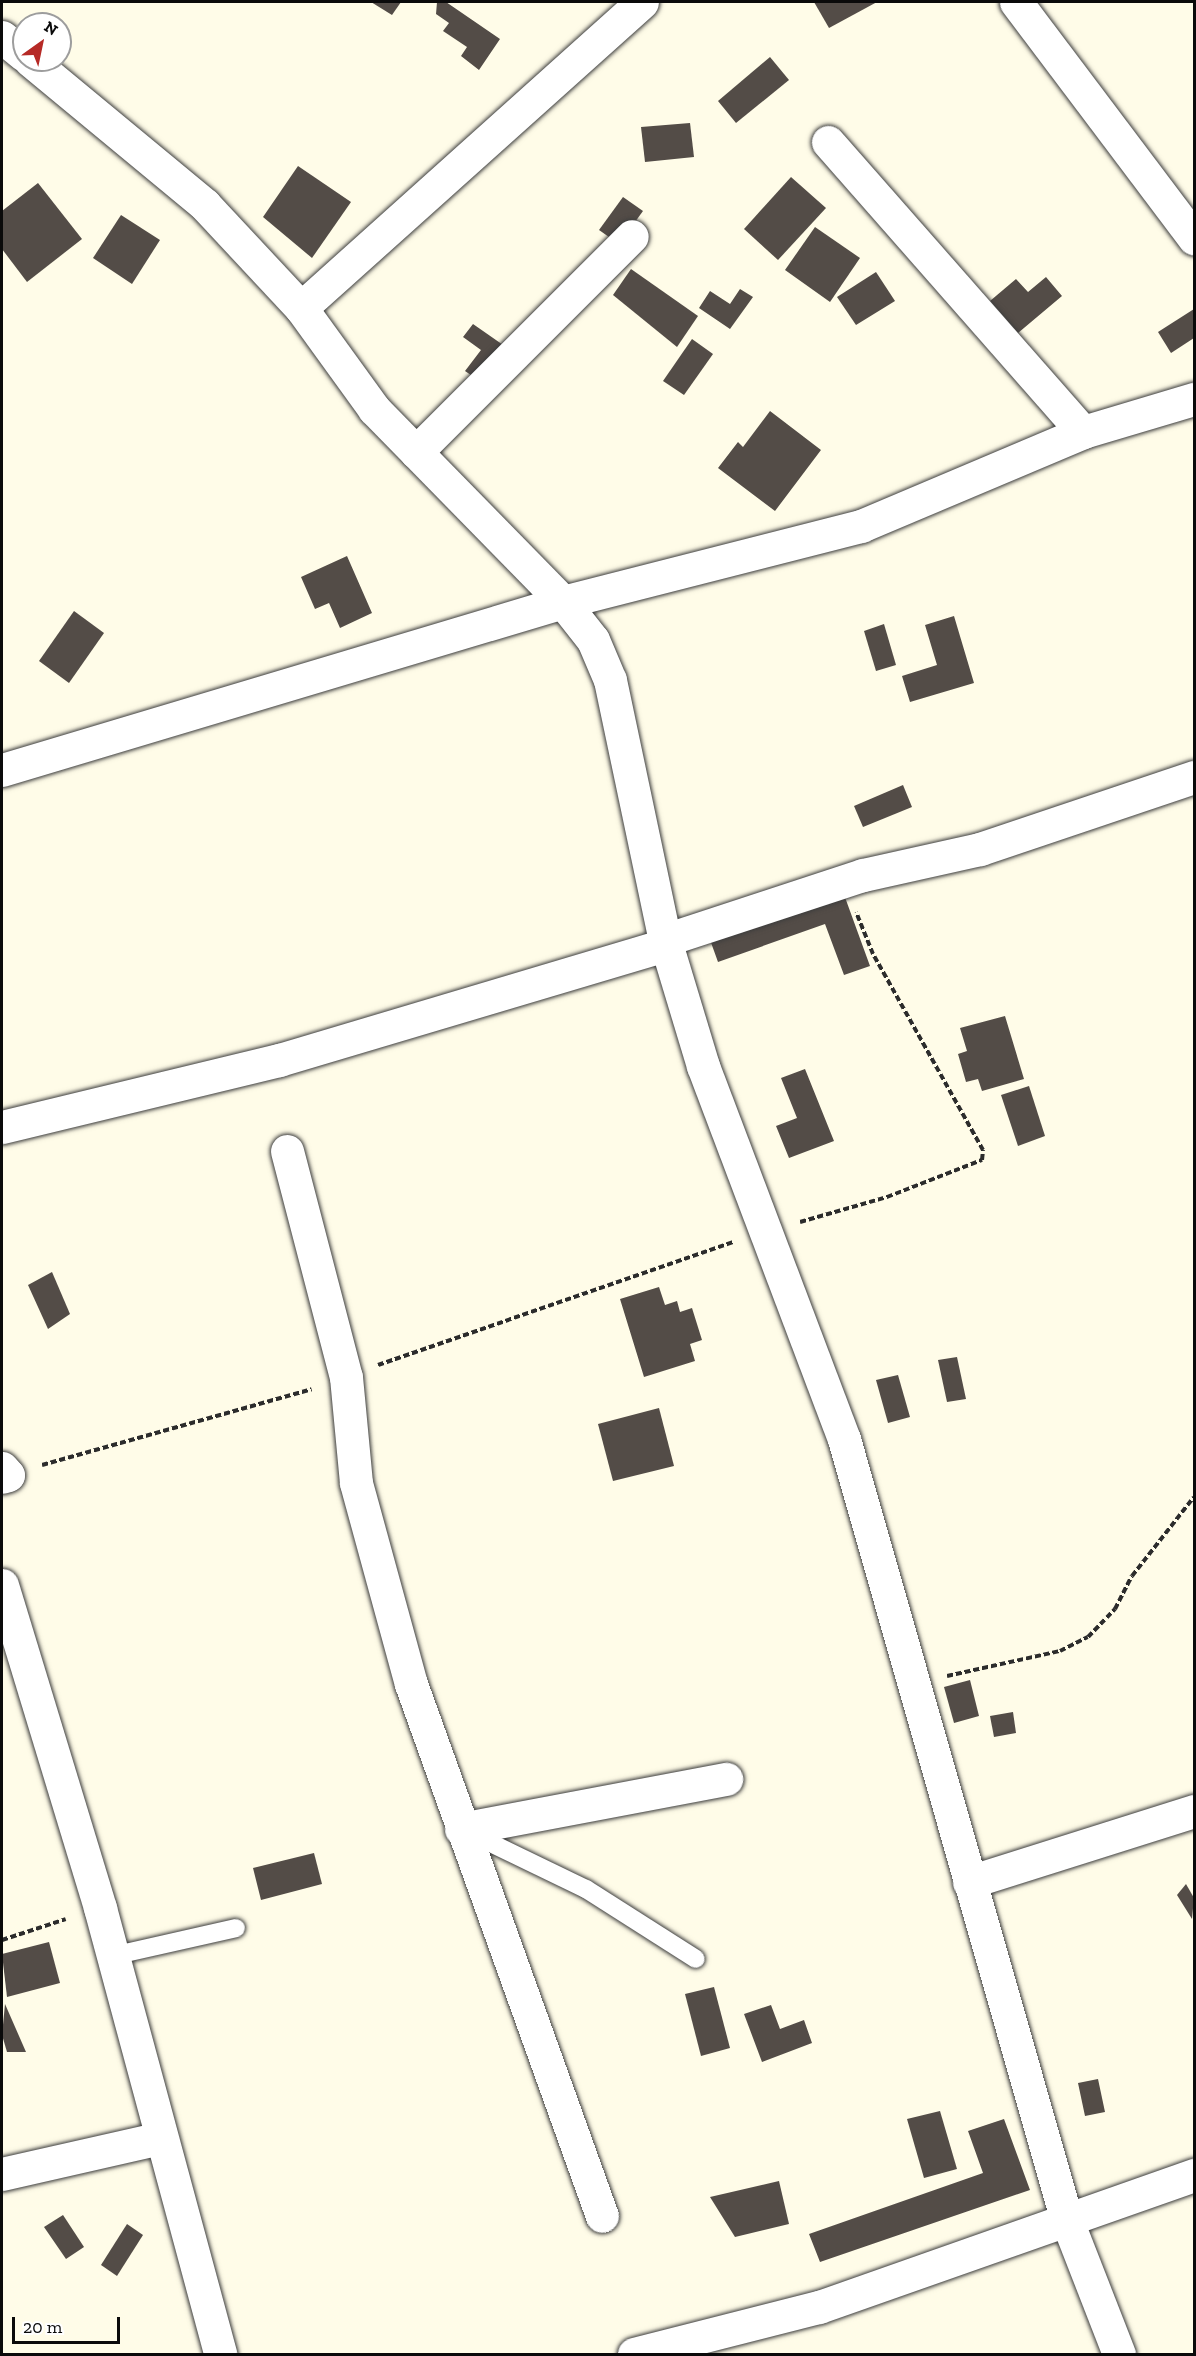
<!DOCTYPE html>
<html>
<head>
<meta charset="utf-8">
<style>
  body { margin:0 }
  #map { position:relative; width:1196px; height:2356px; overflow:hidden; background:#fffce8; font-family:"Zilla Slab",serif }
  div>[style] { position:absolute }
  .building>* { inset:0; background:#534c47 }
  .path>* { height:4px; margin-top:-2px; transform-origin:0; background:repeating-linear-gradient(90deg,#2c2c2c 0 6px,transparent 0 9px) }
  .roads { filter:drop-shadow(0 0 2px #3d3d3d) drop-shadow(0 0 2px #3d3d3d) }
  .lane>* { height:18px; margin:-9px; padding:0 9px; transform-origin:9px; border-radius:9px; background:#fff }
  .street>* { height:33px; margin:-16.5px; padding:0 16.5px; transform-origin:16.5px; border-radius:16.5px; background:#fff }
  span { translate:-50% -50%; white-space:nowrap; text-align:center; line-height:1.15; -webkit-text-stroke:6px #fff; paint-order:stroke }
  .frame { position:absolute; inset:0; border:3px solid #0a0a0a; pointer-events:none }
  .north { position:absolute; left:12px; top:12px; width:60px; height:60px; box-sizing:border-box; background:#fff; border:2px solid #9d9d9d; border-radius:50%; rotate:33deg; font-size:16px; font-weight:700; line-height:24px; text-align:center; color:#0a0a0a }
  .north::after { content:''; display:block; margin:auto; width:21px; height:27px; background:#b62a26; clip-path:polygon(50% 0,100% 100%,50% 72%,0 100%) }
  .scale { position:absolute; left:12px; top:2317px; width:108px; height:27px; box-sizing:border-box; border:3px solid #0a0a0a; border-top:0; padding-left:8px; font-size:18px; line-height:21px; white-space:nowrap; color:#0a0a0a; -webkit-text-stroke:4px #fff; paint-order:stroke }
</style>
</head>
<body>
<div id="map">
  <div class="building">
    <i style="clip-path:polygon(371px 2px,401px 2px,392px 15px)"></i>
    <i style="clip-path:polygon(437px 2px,446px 2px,500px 39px,479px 70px,461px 56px,467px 47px,443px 31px,449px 23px,436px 14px)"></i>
    <i style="clip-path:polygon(814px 2px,877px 2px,829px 28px)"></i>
    <i style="clip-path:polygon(770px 57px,789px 80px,736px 123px,718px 101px)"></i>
    <i style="clip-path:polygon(690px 123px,694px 157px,645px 162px,641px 127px)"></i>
    <i style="clip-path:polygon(298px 166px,351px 202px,312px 258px,263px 217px)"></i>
    <i style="clip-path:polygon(791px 177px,826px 208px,778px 260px,744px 229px)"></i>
    <i style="clip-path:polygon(38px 183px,82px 239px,27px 282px,2px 249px,2px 211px)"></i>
    <i style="clip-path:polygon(623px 197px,643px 211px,619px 244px,599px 230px)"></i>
    <i style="clip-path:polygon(121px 215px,160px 240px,132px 284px,93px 258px)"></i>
    <i style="clip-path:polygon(815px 227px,860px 258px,830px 302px,785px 270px)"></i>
    <i style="clip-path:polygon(631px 269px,698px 316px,677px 347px,613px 295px)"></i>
    <i style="clip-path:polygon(876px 272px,895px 301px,856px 325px,837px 297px)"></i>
    <i style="clip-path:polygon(1046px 277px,1062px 296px,1018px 333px,990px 301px,1016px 279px,1028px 292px)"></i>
    <i style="clip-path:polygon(740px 289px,753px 297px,730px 329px,699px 308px,710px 291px,730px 304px)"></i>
    <i style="clip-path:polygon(1194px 309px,1194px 338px,1171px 353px,1158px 332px)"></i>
    <i style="clip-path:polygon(473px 324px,506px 347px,481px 382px,465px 371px,481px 350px,463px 337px)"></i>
    <i style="clip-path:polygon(692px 339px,713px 354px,684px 395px,663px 381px)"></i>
    <i style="clip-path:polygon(770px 411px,821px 450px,775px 511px,718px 468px,738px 442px,743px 447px)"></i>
    <i style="clip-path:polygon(347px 556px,372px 613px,340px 628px,329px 603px,315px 609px,301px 577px)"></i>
    <i style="clip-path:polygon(74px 611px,104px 633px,69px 683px,39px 661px)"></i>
    <i style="clip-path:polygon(954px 616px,974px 683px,910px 702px,902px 676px,937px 665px,925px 625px)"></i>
    <i style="clip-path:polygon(884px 624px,896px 665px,876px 671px,864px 631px)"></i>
    <i style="clip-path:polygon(903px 785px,912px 807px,863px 827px,854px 806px)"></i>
    <i style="clip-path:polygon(842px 889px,870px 966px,844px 975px,825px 924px,718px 962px,709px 937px)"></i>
    <i style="clip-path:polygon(1005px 1016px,1024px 1079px,982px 1091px,978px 1079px,966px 1082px,958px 1054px,967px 1051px,960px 1028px)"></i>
    <i style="clip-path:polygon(805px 1069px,834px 1141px,789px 1158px,776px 1126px,797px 1118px,781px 1078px)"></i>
    <i style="clip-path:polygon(1029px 1086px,1045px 1136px,1018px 1146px,1001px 1095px)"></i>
    <i style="clip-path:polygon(52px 1272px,70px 1314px,48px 1329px,28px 1285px)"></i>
    <i style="clip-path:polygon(659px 1287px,665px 1305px,677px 1301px,680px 1312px,692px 1308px,702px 1340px,690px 1344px,695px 1361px,644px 1377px,620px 1299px)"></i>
    <i style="clip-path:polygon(957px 1357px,966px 1399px,947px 1402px,938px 1360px)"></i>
    <i style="clip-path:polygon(898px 1375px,910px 1417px,888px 1423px,876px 1380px)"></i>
    <i style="clip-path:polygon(659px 1408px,674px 1466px,613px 1481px,598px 1424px)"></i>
    <i style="clip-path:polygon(970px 1680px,979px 1716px,954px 1723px,944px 1687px)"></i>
    <i style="clip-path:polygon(1013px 1712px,1016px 1733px,994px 1737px,990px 1716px)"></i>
    <i style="clip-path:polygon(314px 1853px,322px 1884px,261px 1900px,253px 1868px)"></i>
    <i style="clip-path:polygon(1186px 1884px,1194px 1898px,1192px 1919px,1177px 1895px)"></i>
    <i style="clip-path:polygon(49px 1942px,60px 1983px,7px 1997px,2px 1954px)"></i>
    <i style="clip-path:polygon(714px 1987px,730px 2048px,701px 2056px,685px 1994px)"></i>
    <i style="clip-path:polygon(5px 2004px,26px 2052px,7px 2052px,2px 2035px)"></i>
    <i style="clip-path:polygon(771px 2005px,780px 2029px,804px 2020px,812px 2043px,762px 2062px,744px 2014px)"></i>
    <i style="clip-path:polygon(1098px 2079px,1105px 2112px,1085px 2116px,1078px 2083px)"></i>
    <i style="clip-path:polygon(940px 2111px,957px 2169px,924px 2178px,907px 2119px)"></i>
    <i style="clip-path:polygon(1004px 2119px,1030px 2190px,820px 2262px,809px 2234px,983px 2173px,968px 2131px)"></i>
    <i style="clip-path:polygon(779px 2181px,789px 2224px,735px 2237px,710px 2197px)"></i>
    <i style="clip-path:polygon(63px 2215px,84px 2247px,66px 2259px,44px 2227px)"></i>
    <i style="clip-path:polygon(127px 2224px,143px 2235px,117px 2276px,101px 2265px)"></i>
  </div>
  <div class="path">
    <i style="left:800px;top:1222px;width:91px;rotate:-16deg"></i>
    <i style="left:887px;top:1197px;width:102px;rotate:-21.3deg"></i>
    <i style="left:982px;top:1160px;width:10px;rotate:-84deg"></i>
    <i style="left:983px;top:1150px;width:225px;rotate:-119.3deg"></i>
    <i style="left:873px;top:954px;width:45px;rotate:-112deg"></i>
    <i style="left:378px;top:1365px;width:377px;rotate:-19.1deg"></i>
    <i style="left:42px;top:1465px;width:280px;rotate:-15.7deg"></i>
    <i style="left:947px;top:1676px;width:116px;rotate:-12.5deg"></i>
    <i style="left:1060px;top:1651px;width:31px;rotate:-27deg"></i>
    <i style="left:1088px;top:1637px;width:39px;rotate:-46deg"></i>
    <i style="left:1115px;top:1609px;width:37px;rotate:-63deg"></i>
    <i style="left:1132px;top:1576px;width:100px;rotate:-51.9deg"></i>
    <i style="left:2px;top:1940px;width:67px;rotate:-18.2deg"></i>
  </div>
  <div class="roads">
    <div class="lane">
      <i style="left:466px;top:1831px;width:133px;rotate:25.8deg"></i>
      <i style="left:586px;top:1889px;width:130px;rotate:32.5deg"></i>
      <i style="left:112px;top:1956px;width:127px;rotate:-12.7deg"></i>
    </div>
    <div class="street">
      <i style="left:1016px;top:2px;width:296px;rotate:53deg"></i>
      <i style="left:2px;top:37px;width:28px;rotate:39deg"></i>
      <i style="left:30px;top:60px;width:227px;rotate:39.6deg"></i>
      <i style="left:205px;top:205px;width:141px;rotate:47deg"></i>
      <i style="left:301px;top:308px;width:125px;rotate:54.1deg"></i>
      <i style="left:374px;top:409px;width:270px;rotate:45.6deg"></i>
      <i style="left:563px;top:602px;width:48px;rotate:51.7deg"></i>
      <i style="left:593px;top:640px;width:43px;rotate:67deg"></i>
      <i style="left:610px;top:680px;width:266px;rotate:78.1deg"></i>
      <i style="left:665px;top:940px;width:132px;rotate:73.2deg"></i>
      <i style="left:703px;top:1066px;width:399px;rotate:69.3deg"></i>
      <i style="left:844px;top:1439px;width:810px;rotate:74.09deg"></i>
      <i style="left:1066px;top:2218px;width:146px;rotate:68.7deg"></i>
      <i style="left:828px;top:142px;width:386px;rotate:48.7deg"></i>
      <i style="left:301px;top:308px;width:458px;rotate:-41.9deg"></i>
      <i style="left:416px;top:452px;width:305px;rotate:-45deg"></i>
      <i style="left:2px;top:770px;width:586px;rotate:-16.67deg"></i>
      <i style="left:563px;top:602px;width:308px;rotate:-14.3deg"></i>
      <i style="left:861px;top:526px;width:241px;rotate:-22.9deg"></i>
      <i style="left:1083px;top:432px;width:116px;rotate:-16.6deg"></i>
      <i style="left:665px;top:940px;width:208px;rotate:-18.2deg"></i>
      <i style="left:863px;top:875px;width:120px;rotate:-12.5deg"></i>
      <i style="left:980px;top:849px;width:226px;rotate:-18.6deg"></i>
      <i style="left:2px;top:1127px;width:285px;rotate:-13.6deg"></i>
      <i style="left:279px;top:1060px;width:405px;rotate:-16.6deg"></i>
      <i style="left:287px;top:1151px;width:234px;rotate:75.4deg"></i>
      <i style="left:346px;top:1377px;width:106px;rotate:84.6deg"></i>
      <i style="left:356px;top:1483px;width:208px;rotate:74.7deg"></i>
      <i style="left:411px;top:1684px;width:565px;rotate:70.25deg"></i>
      <i style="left:2px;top:1468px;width:9px;rotate:49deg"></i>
      <i style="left:8px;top:1475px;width:6px;rotate:162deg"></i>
      <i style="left:2px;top:1585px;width:338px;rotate:73.1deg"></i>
      <i style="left:100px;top:1908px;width:462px;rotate:74.9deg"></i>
      <i style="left:461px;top:1829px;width:270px;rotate:-10.7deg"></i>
      <i style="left:969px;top:1882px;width:236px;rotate:-17.5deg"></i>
      <i style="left:2px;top:2174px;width:163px;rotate:-12.8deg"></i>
      <i style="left:634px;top:2354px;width:191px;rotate:-14.3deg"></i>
      <i style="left:819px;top:2307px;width:398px;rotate:-19.4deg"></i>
    </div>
  </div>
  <div class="frame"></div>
  <div class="north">N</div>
  <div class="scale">20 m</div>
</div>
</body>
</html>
